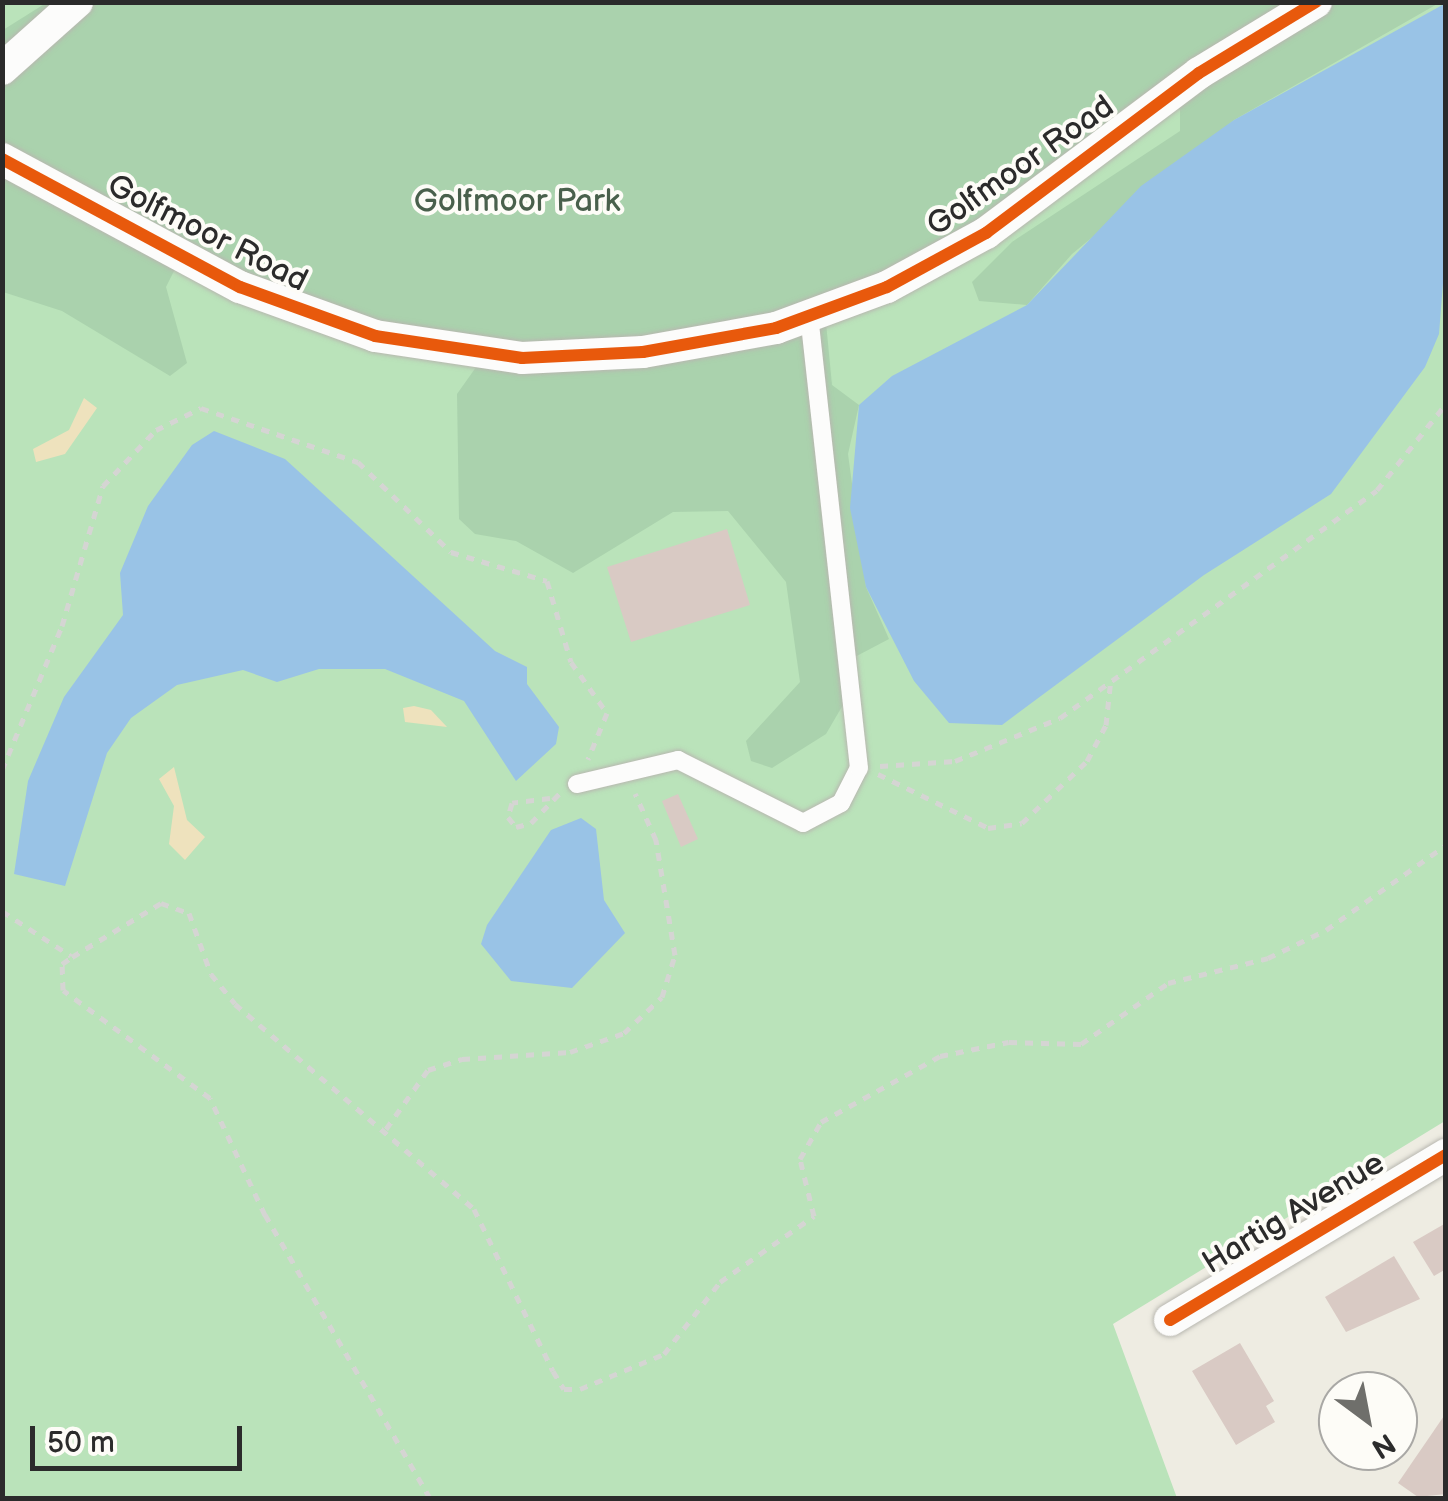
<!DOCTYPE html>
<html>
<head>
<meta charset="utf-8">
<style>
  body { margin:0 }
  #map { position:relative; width:1448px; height:1501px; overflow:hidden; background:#eeece2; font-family:"Balsamiq Sans",sans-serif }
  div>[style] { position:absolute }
  .green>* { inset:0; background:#bae3ba }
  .forest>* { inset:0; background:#aad2ad }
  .sand>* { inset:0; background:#eee2bd }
  .water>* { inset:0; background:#99c3e6 }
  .building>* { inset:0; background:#d9cac4 }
  .path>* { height:5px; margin-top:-2.5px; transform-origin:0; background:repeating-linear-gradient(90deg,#d5d5d3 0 8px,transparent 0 16px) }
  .roads { filter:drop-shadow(0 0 2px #b8b7b0) drop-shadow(0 0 2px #b8b7b0) }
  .service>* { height:18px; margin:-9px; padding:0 9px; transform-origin:9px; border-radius:9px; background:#fcfcfb }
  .minor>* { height:32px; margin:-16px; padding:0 16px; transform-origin:16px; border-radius:16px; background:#fcfcfb }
  .cycleway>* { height:12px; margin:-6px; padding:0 6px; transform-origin:6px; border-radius:6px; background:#e8590c }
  span { translate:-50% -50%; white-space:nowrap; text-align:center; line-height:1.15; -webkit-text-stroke:8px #fdfcf7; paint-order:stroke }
  .street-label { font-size:32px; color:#2b2b2b }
  .park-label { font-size:32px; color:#49604c }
  .frame { position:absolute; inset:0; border:5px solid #2b2b2b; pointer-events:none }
  .north { position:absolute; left:1318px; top:1371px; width:100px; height:100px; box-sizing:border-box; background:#fdfcf7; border:2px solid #a9a8a5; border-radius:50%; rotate:148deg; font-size:28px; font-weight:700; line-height:40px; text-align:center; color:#2b2b2b }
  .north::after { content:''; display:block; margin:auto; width:35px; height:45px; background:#6f6f6b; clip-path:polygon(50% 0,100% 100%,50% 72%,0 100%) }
  .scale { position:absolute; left:30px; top:1426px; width:212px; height:45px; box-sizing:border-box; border:5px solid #2b2b2b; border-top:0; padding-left:12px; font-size:30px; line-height:35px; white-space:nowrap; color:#2b2b2b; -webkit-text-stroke:8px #fdfcf7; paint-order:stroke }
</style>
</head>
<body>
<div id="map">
  <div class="green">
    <i style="clip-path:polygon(3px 3px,1445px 3px,1445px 1121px,1113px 1324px,1177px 1498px,3px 1498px)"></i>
  </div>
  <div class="forest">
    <i style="clip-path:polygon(46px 3px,1439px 3px,1234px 120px,1072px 254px,1027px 305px,979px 301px,972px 282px,1012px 242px,1180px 131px,1180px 110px,1166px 93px,826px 323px,832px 385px,859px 405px,848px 454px,866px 587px,889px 639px,851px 659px,847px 698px,826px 734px,772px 768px,751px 761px,746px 741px,800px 682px,786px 582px,728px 511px,673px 512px,573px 573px,516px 541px,475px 534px,459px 519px,457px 394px,479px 363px,175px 269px,166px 287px,187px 363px,170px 376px,62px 311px,3px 292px,3px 30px)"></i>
  </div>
  <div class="sand">
    <i style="clip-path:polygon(84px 398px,97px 408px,65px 454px,36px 462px,33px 449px,69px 430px)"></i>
    <i style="clip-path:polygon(414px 706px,431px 710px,447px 727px,405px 722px,403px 708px)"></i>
    <i style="clip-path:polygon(174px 767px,187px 820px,205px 837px,185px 860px,169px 844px,174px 806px,159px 779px)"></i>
  </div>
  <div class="water">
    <i style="clip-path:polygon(1446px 3px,1445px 258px,1439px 334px,1425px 367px,1331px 494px,1204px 575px,1002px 725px,949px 723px,914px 681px,866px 587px,850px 508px,859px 405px,892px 376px,1027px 305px,1141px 186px,1234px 120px)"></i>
    <i style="clip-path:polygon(214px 431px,285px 459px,495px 651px,527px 667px,527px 684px,559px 727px,556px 744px,516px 781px,464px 701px,385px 669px,319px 669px,277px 682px,243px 670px,177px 685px,131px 718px,107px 753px,65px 886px,14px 874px,28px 781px,64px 697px,123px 615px,120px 573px,148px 506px,192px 445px)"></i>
    <i style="clip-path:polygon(581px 818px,596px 829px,604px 900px,625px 933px,572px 988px,511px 981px,481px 944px,487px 925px,551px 830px)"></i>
  </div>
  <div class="building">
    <i style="clip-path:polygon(727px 529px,750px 605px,631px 642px,607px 567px)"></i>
    <i style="clip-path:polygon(678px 794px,698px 839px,681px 847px,662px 801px)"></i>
    <i style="clip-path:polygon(1446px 1223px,1446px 1269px,1434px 1276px,1413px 1242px)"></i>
    <i style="clip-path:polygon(1394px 1256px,1420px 1299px,1346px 1332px,1325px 1297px)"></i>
    <i style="clip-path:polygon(1240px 1343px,1274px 1401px,1266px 1406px,1275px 1422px,1236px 1445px,1192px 1371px)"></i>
    <i style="clip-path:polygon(1446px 1413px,1446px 1494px,1418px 1497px,1398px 1483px)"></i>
  </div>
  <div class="path">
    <i style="left:880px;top:766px;width:75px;rotate:-3.8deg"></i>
    <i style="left:955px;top:761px;width:113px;rotate:-22.3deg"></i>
    <i style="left:1060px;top:718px;width:390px;rotate:-35.7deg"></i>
    <i style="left:1377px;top:490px;width:110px;rotate:-51.3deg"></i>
    <i style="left:2px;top:770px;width:156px;rotate:-67.4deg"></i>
    <i style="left:62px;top:626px;width:146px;rotate:-73.7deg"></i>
    <i style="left:103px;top:486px;width:77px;rotate:-46.6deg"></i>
    <i style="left:156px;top:430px;width:50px;rotate:-26.1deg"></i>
    <i style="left:201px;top:408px;width:166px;rotate:19deg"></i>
    <i style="left:358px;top:462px;width:129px;rotate:44.1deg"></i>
    <i style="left:451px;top:552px;width:100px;rotate:16.8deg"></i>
    <i style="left:547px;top:581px;width:84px;rotate:73.5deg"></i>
    <i style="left:571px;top:662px;width:62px;rotate:54.8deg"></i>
    <i style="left:607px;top:713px;width:50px;rotate:112.4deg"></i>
    <i style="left:878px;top:774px;width:123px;rotate:26.1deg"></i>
    <i style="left:988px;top:828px;width:34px;rotate:-8deg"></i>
    <i style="left:1022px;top:823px;width:90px;rotate:-43.6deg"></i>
    <i style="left:1087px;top:761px;width:41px;rotate:-62.2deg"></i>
    <i style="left:1106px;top:725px;width:47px;rotate:-83.9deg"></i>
    <i style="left:550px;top:798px;width:38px;rotate:173deg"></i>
    <i style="left:512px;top:803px;width:15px;rotate:106deg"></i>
    <i style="left:508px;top:817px;width:13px;rotate:51deg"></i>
    <i style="left:516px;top:827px;width:16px;rotate:-15deg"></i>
    <i style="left:531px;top:823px;width:42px;rotate:-46deg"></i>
    <i style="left:2px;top:911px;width:82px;rotate:33.1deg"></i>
    <i style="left:386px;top:1129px;width:72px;rotate:-54.6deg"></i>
    <i style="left:428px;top:1070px;width:36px;rotate:-18deg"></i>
    <i style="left:462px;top:1059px;width:108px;rotate:-3.7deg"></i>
    <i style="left:570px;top:1052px;width:57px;rotate:-19.4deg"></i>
    <i style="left:624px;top:1033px;width:52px;rotate:-43.5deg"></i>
    <i style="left:662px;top:997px;width:44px;rotate:-72.8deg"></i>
    <i style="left:675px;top:955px;width:117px;rotate:-99.4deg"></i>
    <i style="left:656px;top:840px;width:51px;rotate:-114.1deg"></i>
    <i style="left:430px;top:1498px;width:328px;rotate:-120.2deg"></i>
    <i style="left:265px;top:1215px;width:129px;rotate:-115.2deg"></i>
    <i style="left:210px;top:1098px;width:182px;rotate:-143.7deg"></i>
    <i style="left:63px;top:990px;width:26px;rotate:-92deg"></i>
    <i style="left:62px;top:964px;width:12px;rotate:-35deg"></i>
    <i style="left:72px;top:957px;width:104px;rotate:-31.2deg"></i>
    <i style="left:161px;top:903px;width:30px;rotate:20deg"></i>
    <i style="left:189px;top:913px;width:65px;rotate:70.2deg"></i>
    <i style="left:211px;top:974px;width:38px;rotate:51deg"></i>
    <i style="left:235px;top:1004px;width:315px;rotate:40.6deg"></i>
    <i style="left:474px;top:1209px;width:180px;rotate:64deg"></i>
    <i style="left:553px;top:1371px;width:21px;rotate:59deg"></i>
    <i style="left:564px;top:1389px;width:16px"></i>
    <i style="left:580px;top:1389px;width:91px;rotate:-22.6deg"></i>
    <i style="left:664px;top:1354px;width:91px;rotate:-52.1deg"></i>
    <i style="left:720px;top:1282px;width:115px;rotate:-35.1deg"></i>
    <i style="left:814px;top:1216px;width:59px;rotate:-103.8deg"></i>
    <i style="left:800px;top:1159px;width:43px;rotate:-60.4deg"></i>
    <i style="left:821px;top:1122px;width:136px;rotate:-29deg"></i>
    <i style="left:940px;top:1056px;width:70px;rotate:-11.5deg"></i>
    <i style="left:1009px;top:1042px;width:72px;rotate:1.6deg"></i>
    <i style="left:1081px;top:1044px;width:106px;rotate:-35deg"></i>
    <i style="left:1168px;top:983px;width:103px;rotate:-14deg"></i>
    <i style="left:1268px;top:958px;width:64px;rotate:-25.8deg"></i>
    <i style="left:1326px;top:930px;width:147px;rotate:-35.3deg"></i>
  </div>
  <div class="roads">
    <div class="service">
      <i style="left:577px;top:784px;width:104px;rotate:-13.4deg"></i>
      <i style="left:678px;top:760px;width:140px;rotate:26.7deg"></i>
      <i style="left:803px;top:823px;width:43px;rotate:-27.8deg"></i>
      <i style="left:841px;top:803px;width:39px;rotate:-63deg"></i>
      <i style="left:859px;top:768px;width:454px;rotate:-96.3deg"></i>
    </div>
    <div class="minor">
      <i style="left:2px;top:69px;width:101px;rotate:-41.8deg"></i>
      <i style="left:2px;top:159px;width:270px;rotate:28.3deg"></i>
      <i style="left:240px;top:287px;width:144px;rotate:19.9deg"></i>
      <i style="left:375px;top:336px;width:149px;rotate:8.5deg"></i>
      <i style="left:522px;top:358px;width:121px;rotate:-2.8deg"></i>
      <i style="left:643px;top:352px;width:135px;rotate:-10.2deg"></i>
      <i style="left:776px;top:328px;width:118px;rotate:-20.3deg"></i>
      <i style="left:887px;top:287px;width:113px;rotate:-28.6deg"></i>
      <i style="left:986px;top:233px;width:266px;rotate:-36.9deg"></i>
      <i style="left:1199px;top:73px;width:137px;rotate:-31.3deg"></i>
      <i style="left:1170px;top:1320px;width:322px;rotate:-30.9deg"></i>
    </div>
  </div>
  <div class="cycleway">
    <i style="left:2px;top:159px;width:270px;rotate:28.3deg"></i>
    <i style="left:240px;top:287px;width:144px;rotate:19.9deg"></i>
    <i style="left:375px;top:336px;width:149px;rotate:8.5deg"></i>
    <i style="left:522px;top:358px;width:121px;rotate:-2.8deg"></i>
    <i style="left:643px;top:352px;width:135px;rotate:-10.2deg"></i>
    <i style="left:776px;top:328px;width:118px;rotate:-20.3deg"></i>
    <i style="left:887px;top:287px;width:113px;rotate:-28.6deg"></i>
    <i style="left:986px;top:233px;width:266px;rotate:-36.9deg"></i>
    <i style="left:1199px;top:73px;width:137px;rotate:-31.3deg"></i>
    <i style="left:1170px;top:1320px;width:322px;rotate:-30.9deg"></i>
  </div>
  <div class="street-label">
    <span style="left:1021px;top:167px;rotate:-35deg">Golfmoor Road</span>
    <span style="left:207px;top:234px;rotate:27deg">Golfmoor Road</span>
    <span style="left:1294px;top:1214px;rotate:-31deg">Hartig Avenue</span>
  </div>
  <div class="park-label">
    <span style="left:517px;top:202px">Golfmoor Park</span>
  </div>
  <div class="frame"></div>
  <div class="north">N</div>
  <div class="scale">50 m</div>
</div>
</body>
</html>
